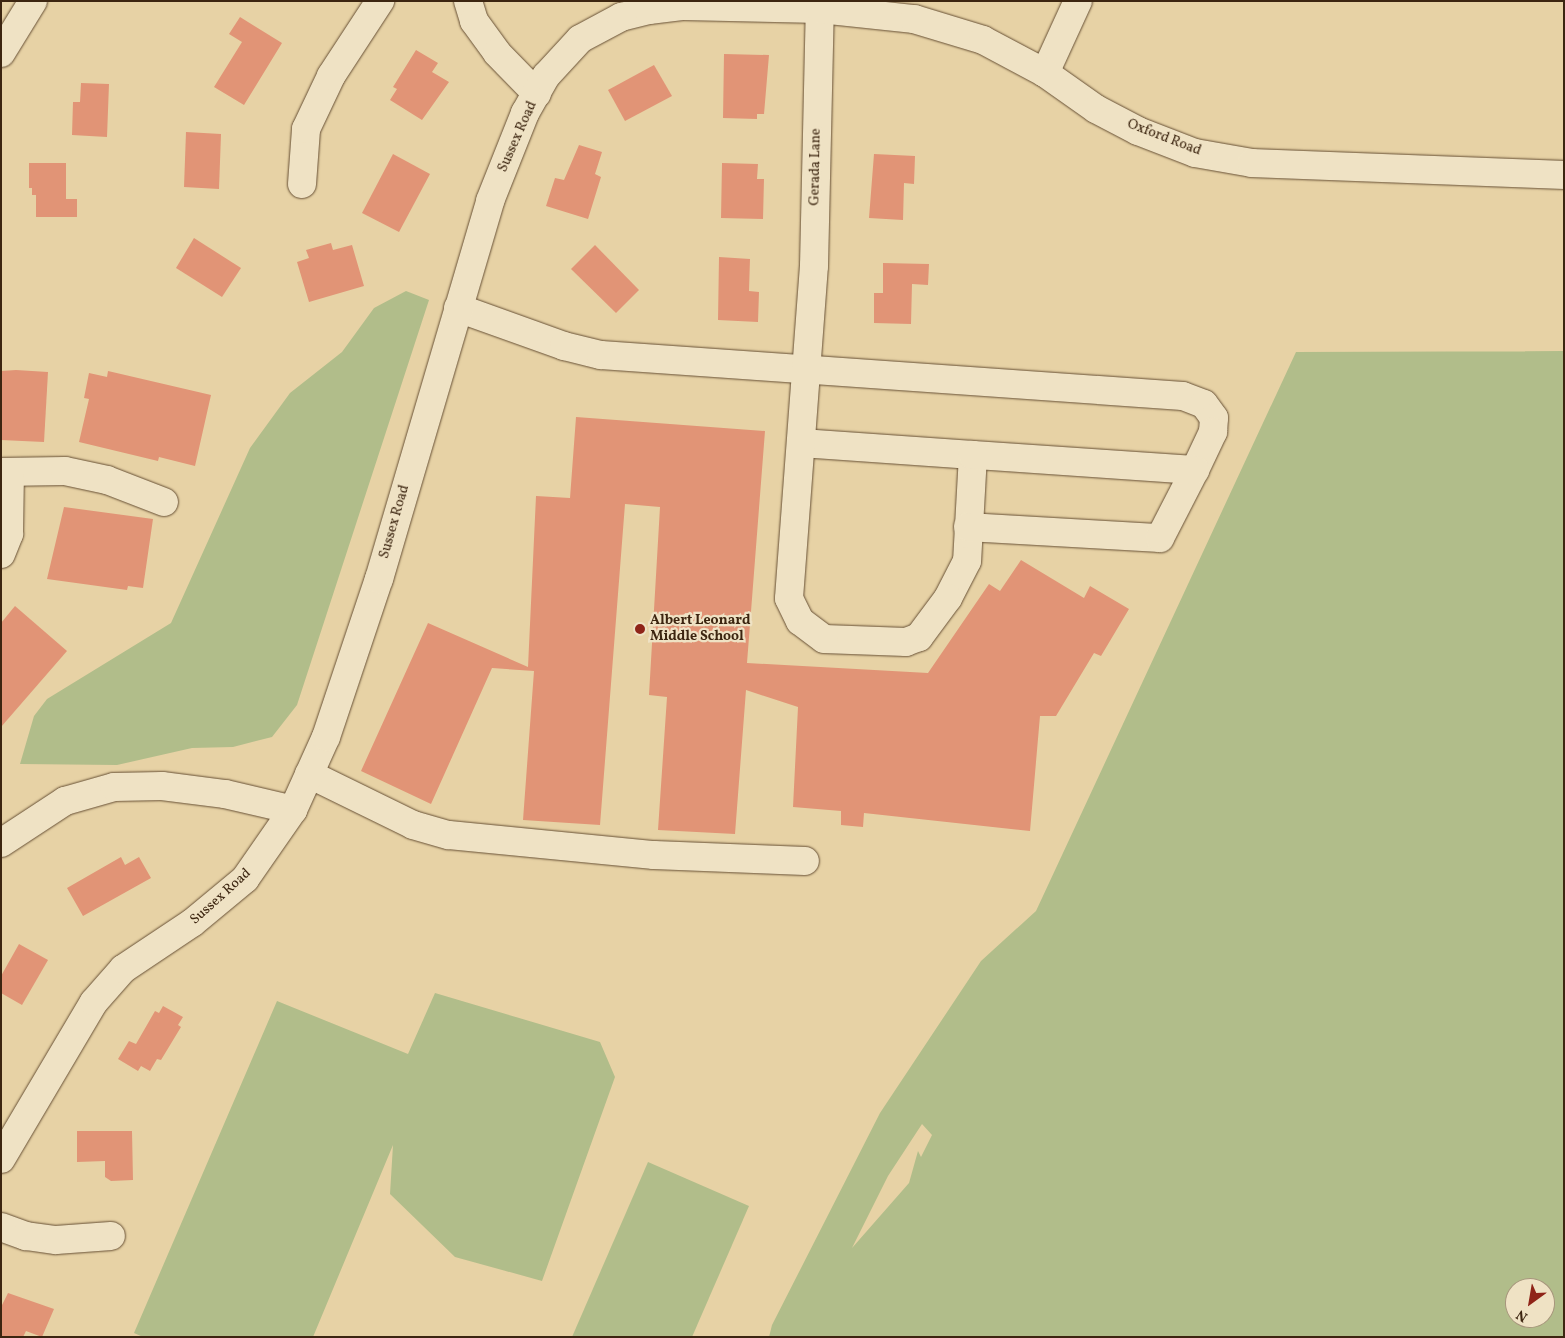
<!DOCTYPE html>
<html>
<head>
<meta charset="utf-8">
<style>
  body { margin:0 }
  #map { position:relative; width:1565px; height:1338px; overflow:hidden; background:#e7d2a5; font-family:Vollkorn,serif }
  div>[style] { position:absolute }
  .green>* { inset:0; background:#b1bd8a }
  .building>* { inset:0; background:#e19476 }
  .roads { filter:drop-shadow(0 0 1px #675035) drop-shadow(0 0 1px #675035) }
  .minor>* { height:28px; margin:-14px; padding:0 14px; transform-origin:14px; border-radius:14px; background:#efe2c4 }
  .dots>* { width:14px; height:14px; translate:-50% -50%; box-sizing:border-box; border:2px solid #efe2c4; border-radius:50% }
  span { translate:-50% -50%; white-space:nowrap; text-align:center; line-height:1.15; -webkit-text-stroke:4.5px #efe2c4; paint-order:stroke }
  .street-label { font-size:14px; color:#3c2510 }
  .poi-label { font-size:14px; color:#3c2510; font-weight:700 }
  .left { translate:0 -50%; text-align:left }
  .frame { position:absolute; inset:0; border:2px solid #3c2510; pointer-events:none }
  .north { position:absolute; left:1505px; top:1278px; width:50px; height:50px; box-sizing:border-box; background:#efe2c4; border:1px solid #a7967c; border-radius:50%; rotate:212deg; font-size:14px; font-weight:700; line-height:20px; text-align:center; color:#3c2510 }
  .north::after { content:''; display:block; margin:auto; width:18px; height:22px; background:#8f2418; clip-path:polygon(50% 0,100% 100%,50% 72%,0 100%) }
</style>
</head>
<body>
<div id="map">
  <div class="green">
    <i style="clip-path:polygon(406px 291px,429px 300px,297px 705px,272px 737px,233px 747px,192px 748px,117px 765px,20px 764px,34px 716px,47px 699px,171px 623px,250px 448px,290px 393px,342px 352px,374px 308px)"></i>
    <i style="clip-path:polygon(evenodd,1564px 351px,1564px 1337px,769px 1337px,772px 1325px,880px 1113px,981px 961px,1036px 911px,1296px 352px,1564px 351px,922px 1124px,932px 1135px,921px 1157px,918px 1151px,909px 1183px,852px 1248px,888px 1176px,922px 1124px,1564px 351px,1515px 1288px,1545px 1288px,1545px 1318px,1515px 1318px,1515px 1288px)"></i>
    <i style="clip-path:polygon(435px 993px,600px 1042px,615px 1077px,542px 1281px,455px 1257px,390px 1194px,393px 1145px,313px 1337px,143px 1337px,134px 1333px,277px 1001px,408px 1054px)"></i>
    <i style="clip-path:polygon(648px 1162px,749px 1206px,692px 1337px,572px 1337px)"></i>
  </div>
  <div class="building">
    <i style="clip-path:polygon(240px 17px,282px 43px,244px 105px,214px 87px,242px 42px,229px 34px)"></i>
    <i style="clip-path:polygon(416px 50px,438px 63px,432px 72px,449px 82px,422px 120px,390px 100px,397px 89px,393px 87px)"></i>
    <i style="clip-path:polygon(724px 54px,769px 55px,764px 114px,757px 114px,757px 119px,723px 118px)"></i>
    <i style="clip-path:polygon(654px 65px,672px 96px,625px 121px,608px 90px)"></i>
    <i style="clip-path:polygon(81px 83px,109px 84px,107px 137px,72px 135px,73px 102px,80px 102px)"></i>
    <i style="clip-path:polygon(186px 132px,221px 134px,219px 189px,184px 187px)"></i>
    <i style="clip-path:polygon(579px 145px,602px 152px,595px 174px,601px 177px,588px 219px,546px 206px,555px 178px,564px 180px)"></i>
    <i style="clip-path:polygon(393px 154px,430px 174px,399px 232px,362px 213px)"></i>
    <i style="clip-path:polygon(874px 154px,915px 156px,914px 184px,904px 183px,903px 220px,869px 218px)"></i>
    <i style="clip-path:polygon(29px 163px,66px 163px,66px 199px,77px 199px,77px 217px,36px 217px,36px 195px,32px 195px,32px 188px,29px 188px)"></i>
    <i style="clip-path:polygon(722px 163px,758px 164px,757px 179px,764px 179px,763px 219px,721px 218px)"></i>
    <i style="clip-path:polygon(194px 238px,241px 268px,222px 297px,176px 268px)"></i>
    <i style="clip-path:polygon(331px 243px,333px 250px,352px 245px,364px 286px,309px 302px,297px 262px,309px 258px,306px 250px)"></i>
    <i style="clip-path:polygon(595px 245px,639px 290px,616px 313px,571px 269px)"></i>
    <i style="clip-path:polygon(719px 257px,750px 259px,749px 291px,759px 292px,758px 322px,718px 320px)"></i>
    <i style="clip-path:polygon(883px 263px,929px 264px,928px 285px,912px 284px,911px 324px,874px 323px,874px 293px,883px 293px)"></i>
    <i style="clip-path:polygon(16px 370px,48px 372px,44px 442px,1px 440px,1px 371px)"></i>
    <i style="clip-path:polygon(108px 371px,211px 395px,195px 466px,159px 457px,158px 461px,79px 442px,89px 399px,84px 398px,89px 373px,107px 377px)"></i>
    <i style="clip-path:polygon(576px 417px,765px 431px,747px 663px,928px 673px,989px 584px,1000px 591px,1021px 560px,1084px 598px,1090px 586px,1129px 609px,1101px 656px,1094px 653px,1056px 716px,1040px 716px,1030px 831px,864px 813px,863px 827px,841px 825px,841px 811px,793px 807px,798px 707px,746px 690px,735px 834px,658px 830px,667px 697px,649px 695px,660px 507px,625px 504px,600px 825px,523px 820px,534px 671px,492px 668px,431px 804px,361px 771px,428px 623px,528px 667px,536px 496px,570px 498px)"></i>
    <i style="clip-path:polygon(64px 507px,153px 519px,143px 588px,128px 586px,127px 590px,47px 579px)"></i>
    <i style="clip-path:polygon(15px 606px,67px 651px,1px 727px,1px 623px)"></i>
    <i style="clip-path:polygon(121px 857px,125px 865px,139px 857px,151px 878px,83px 916px,67px 888px)"></i>
    <i style="clip-path:polygon(19px 944px,48px 960px,22px 1005px,1px 993px,1px 976px)"></i>
    <i style="clip-path:polygon(163px 1006px,183px 1017px,178px 1025px,181px 1027px,161px 1060px,157px 1059px,150px 1071px,141px 1066px,138px 1071px,118px 1059px,129px 1041px,136px 1044px,155px 1011px,159px 1013px)"></i>
    <i style="clip-path:polygon(77px 1131px,132px 1131px,133px 1180px,111px 1181px,105px 1177px,105px 1161px,77px 1162px)"></i>
    <i style="clip-path:polygon(8px 1293px,54px 1309px,42px 1337px,26px 1331px,23px 1337px,1px 1337px,1px 1307px)"></i>
  </div>
  <div class="roads">
    <div class="minor">
      <i style="left:468px;top:1px;width:21px;rotate:73deg"></i>
      <i style="left:474px;top:21px;width:39px;rotate:54deg"></i>
      <i style="left:497px;top:53px;width:57px;rotate:45.7deg"></i>
      <i style="left:1px;top:53px;width:61px;rotate:-58.4deg"></i>
      <i style="left:1045px;top:73px;width:79px;rotate:-65.4deg"></i>
      <i style="left:302px;top:184px;width:55px;rotate:-85.8deg"></i>
      <i style="left:306px;top:129px;width:59px;rotate:-64.7deg"></i>
      <i style="left:331px;top:76px;width:90px;rotate:-56.8deg"></i>
      <i style="left:458px;top:308px;width:113px;rotate:19.7deg"></i>
      <i style="left:564px;top:346px;width:38px;rotate:14deg"></i>
      <i style="left:601px;top:355px;width:583px;rotate:4.03deg"></i>
      <i style="left:1183px;top:396px;width:22px;rotate:21deg"></i>
      <i style="left:1204px;top:404px;width:17px;rotate:54deg"></i>
      <i style="left:1214px;top:418px;width:14px;rotate:94deg"></i>
      <i style="left:1213px;top:432px;width:42px;rotate:115.3deg"></i>
      <i style="left:801px;top:443px;width:172px;rotate:4deg"></i>
      <i style="left:973px;top:455px;width:106px;rotate:93.2deg"></i>
      <i style="left:967px;top:561px;width:42px;rotate:117.2deg"></i>
      <i style="left:948px;top:598px;width:49px;rotate:126.6deg"></i>
      <i style="left:919px;top:637px;width:14px;rotate:159deg"></i>
      <i style="left:906px;top:642px;width:82px;rotate:-177.9deg"></i>
      <i style="left:824px;top:639px;width:30px;rotate:-143deg"></i>
      <i style="left:800px;top:621px;width:25px;rotate:-116deg"></i>
      <i style="left:789px;top:598px;width:333px;rotate:-85.7deg"></i>
      <i style="left:814px;top:266px;width:257px;rotate:-88.7deg"></i>
      <i style="left:1px;top:472px;width:64px;rotate:-0.9deg"></i>
      <i style="left:65px;top:471px;width:43px;rotate:12.1deg"></i>
      <i style="left:107px;top:480px;width:61px;rotate:21.1deg"></i>
      <i style="left:968px;top:527px;width:192px;rotate:3.3deg"></i>
      <i style="left:1160px;top:538px;width:76px;rotate:-62.8deg"></i>
      <i style="left:1195px;top:470px;width:223px;rotate:-176.1deg"></i>
      <i style="left:1px;top:554px;width:22px;rotate:-68deg"></i>
      <i style="left:9px;top:534px;width:62px;rotate:-89.1deg"></i>
      <i style="left:309px;top:774px;width:116px;rotate:26.1deg"></i>
      <i style="left:413px;top:825px;width:37px;rotate:16deg"></i>
      <i style="left:449px;top:835px;width:206px;rotate:5.6deg"></i>
      <i style="left:654px;top:855px;width:151px;rotate:2.3deg"></i>
      <i style="left:1px;top:843px;width:77px;rotate:-33.3deg"></i>
      <i style="left:65px;top:801px;width:51px;rotate:-15.9deg"></i>
      <i style="left:114px;top:787px;width:48px;rotate:-1.2deg"></i>
      <i style="left:162px;top:786px;width:64px;rotate:7.2deg"></i>
      <i style="left:225px;top:794px;width:70px;rotate:13.2deg"></i>
      <i style="left:1px;top:1159px;width:182px;rotate:-59.4deg"></i>
      <i style="left:94px;top:1002px;width:44px;rotate:-48.7deg"></i>
      <i style="left:123px;top:969px;width:83px;rotate:-33.7deg"></i>
      <i style="left:192px;top:923px;width:69px;rotate:-39.7deg"></i>
      <i style="left:245px;top:879px;width:84px;rotate:-55.2deg"></i>
      <i style="left:293px;top:810px;width:80px;rotate:-65.7deg"></i>
      <i style="left:326px;top:737px;width:167px;rotate:-71.5deg"></i>
      <i style="left:379px;top:579px;width:394px;rotate:-73.6deg"></i>
      <i style="left:490px;top:201px;width:95px;rotate:-68.3deg"></i>
      <i style="left:525px;top:113px;width:43px;rotate:-60.4deg"></i>
      <i style="left:546px;top:76px;width:50px;rotate:-47.4deg"></i>
      <i style="left:580px;top:39px;width:47px;rotate:-28.2deg"></i>
      <i style="left:621px;top:17px;width:29px;rotate:-14deg"></i>
      <i style="left:649px;top:10px;width:35px;rotate:-7deg"></i>
      <i style="left:684px;top:6px;width:136px;rotate:1.3deg"></i>
      <i style="left:820px;top:9px;width:95px;rotate:6.1deg"></i>
      <i style="left:914px;top:19px;width:72px;rotate:16.9deg"></i>
      <i style="left:983px;top:40px;width:70px;rotate:28deg"></i>
      <i style="left:1045px;top:73px;width:62px;rotate:35.2deg"></i>
      <i style="left:1096px;top:109px;width:47px;rotate:27.6deg"></i>
      <i style="left:1138px;top:131px;width:61px;rotate:21.1deg"></i>
      <i style="left:1195px;top:153px;width:58px;rotate:10deg"></i>
      <i style="left:1252px;top:163px;width:312px;rotate:2.2deg"></i>
      <i style="left:1px;top:1227px;width:27px;rotate:20deg"></i>
      <i style="left:26px;top:1236px;width:30px;rotate:8deg"></i>
      <i style="left:56px;top:1240px;width:55px;rotate:-4.2deg"></i>
    </div>
  </div>
  <div class="dots">
    <i style="left:640px;top:629px;background:#8f2418"></i>
  </div>
  <div class="street-label">
    <span style="left:518px;top:137px;rotate:-66deg">Sussex Road</span>
    <span style="left:1164px;top:138px;rotate:21deg">Oxford Road</span>
    <span style="left:816px;top:167px;rotate:-89deg">Gerada Lane</span>
    <span style="left:395px;top:522px;rotate:-74deg">Sussex Road</span>
    <span style="left:221px;top:897px;rotate:-42deg">Sussex Road</span>
  </div>
  <div class="poi-label">
    <span class="left" style="left:650px;top:629px">Albert Leonard<br>Middle School</span>
  </div>
  <div class="frame"></div>
  <div class="north">N</div>
</div>
</body>
</html>
